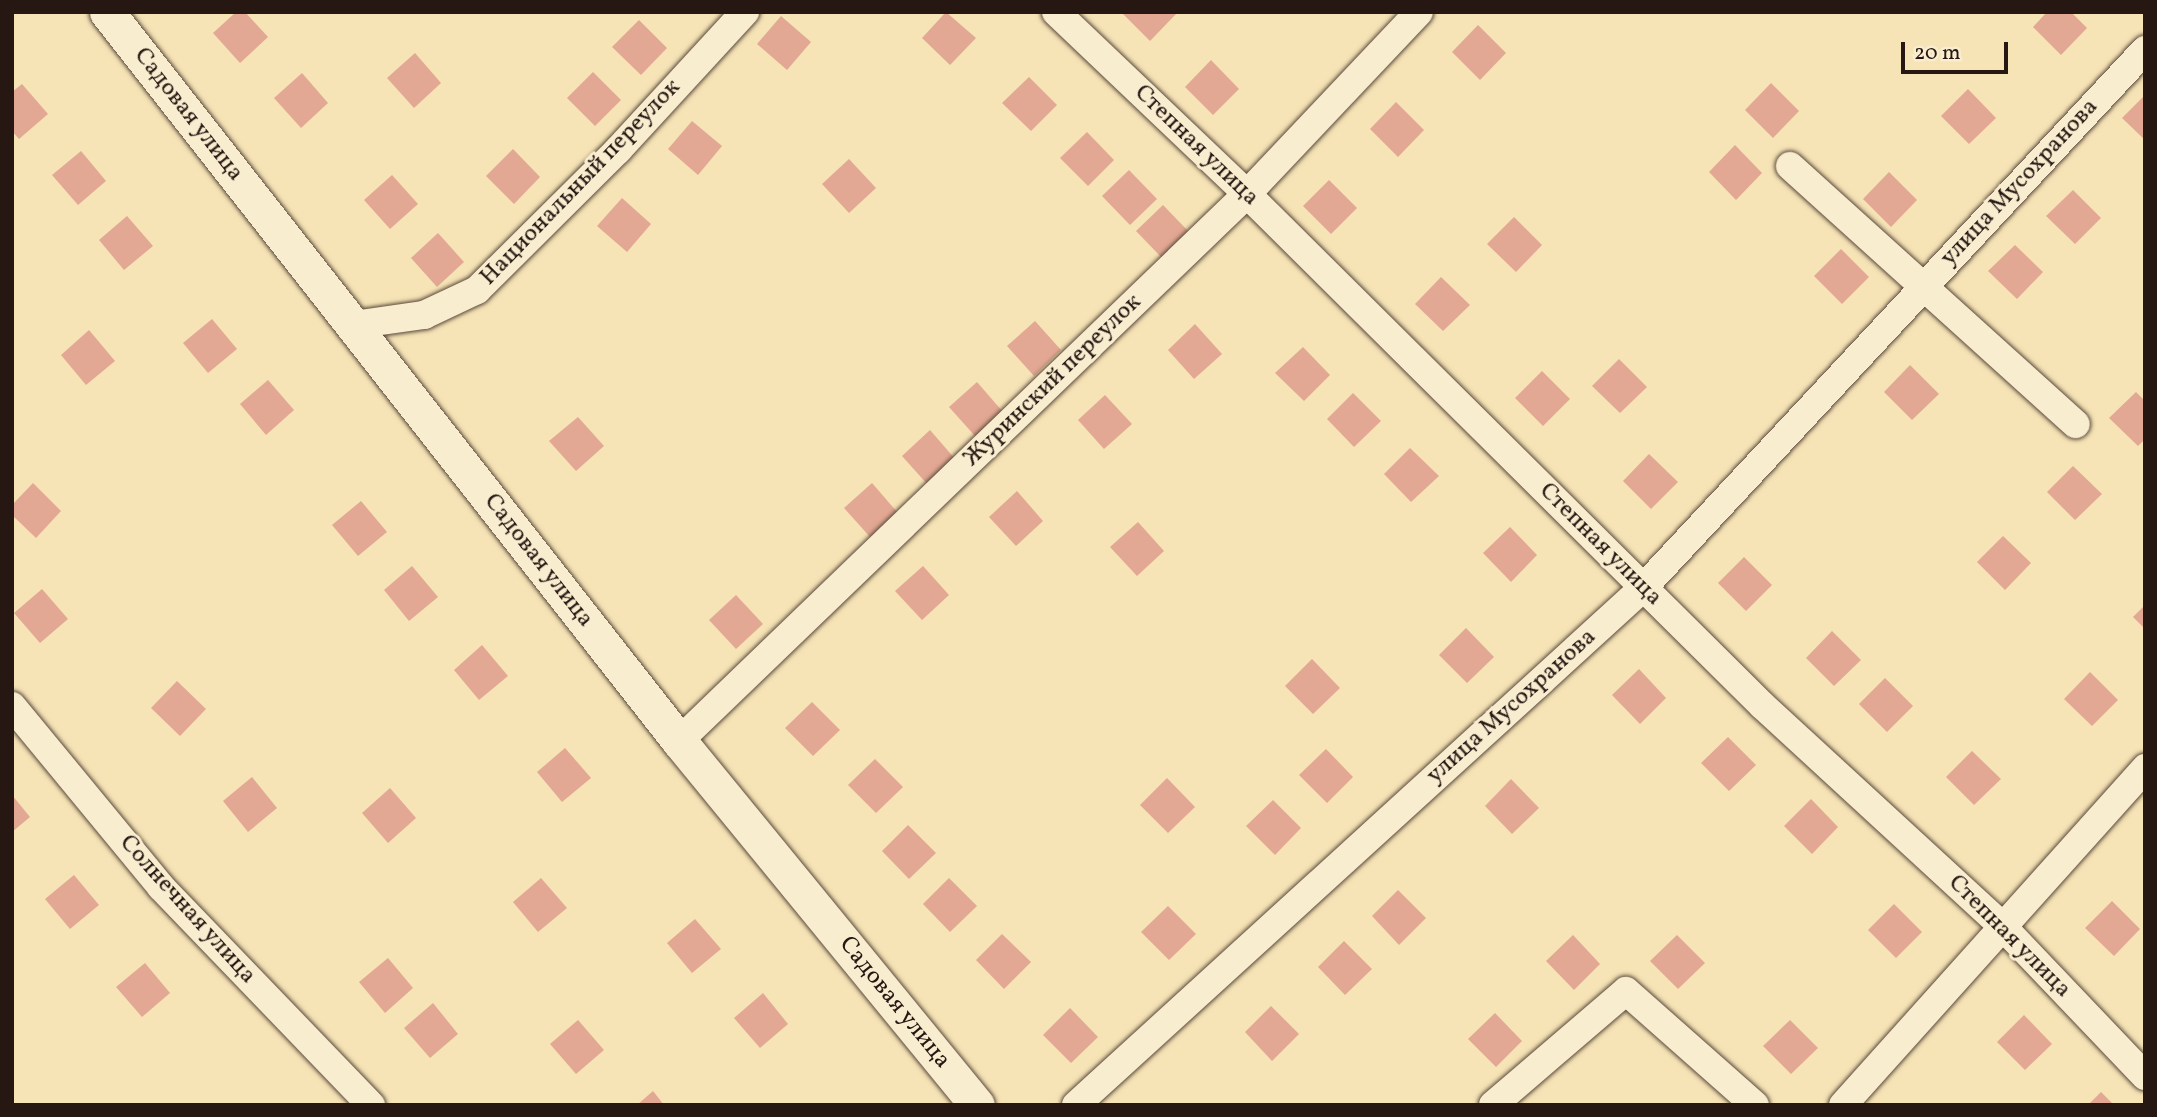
<!DOCTYPE html>
<html>
<head>
<meta charset="utf-8">
<style>
  body { margin:0 }
  #map { position:relative; width:2157px; height:1117px; overflow:hidden; background:#f6e3b6; font-family:Vollkorn,serif }
  div>[style] { position:absolute }
  .building>* { inset:0; background:#e3a893 }
  .roads { filter:drop-shadow(0 0 2px #5a4a3b) drop-shadow(0 0 2px #5a4a3b) }
  .minor>* { height:28px; margin:-14px; padding:0 14px; transform-origin:14px; border-radius:14px; background:#f9edd0 }
  .tertiary>* { height:35px; margin:-17.5px; padding:0 17.5px; transform-origin:17.5px; border-radius:17.5px; background:#f9edd0 }
  span { translate:-50% -50%; white-space:nowrap; text-align:center; line-height:1.15; -webkit-text-stroke:6px #f9edd0; paint-order:stroke }
  .street-label { font-size:24px; color:#261712 }
  .frame { position:absolute; inset:0; border:14px solid #261712; pointer-events:none }
  .scale { position:absolute; left:1901px; top:42px; width:107px; height:32px; box-sizing:border-box; border:4px solid #261712; border-top:0; padding-left:9px; font-size:21px; line-height:24px; white-space:nowrap; color:#261712; -webkit-text-stroke:5px #f9edd0; paint-order:stroke }
</style>
</head>
<body>
<div id="map">
  <div class="building">
    <i style="clip-path:polygon(236px 12px,245px 12px,268px 37px,240px 63px,213px 33px)"></i>
    <i style="clip-path:polygon(946px 12px,976px 38px,950px 65px,922px 38px)"></i>
    <i style="clip-path:polygon(1121px 12px,1174px 12px,1176px 14px,1150px 41px)"></i>
    <i style="clip-path:polygon(2047px 12px,2071px 12px,2087px 28px,2061px 55px,2033px 27px)"></i>
    <i style="clip-path:polygon(781px 16px,811px 42px,787px 70px,757px 44px)"></i>
    <i style="clip-path:polygon(639px 20px,667px 48px,641px 75px,612px 47px)"></i>
    <i style="clip-path:polygon(1478px 25px,1506px 53px,1480px 80px,1452px 52px)"></i>
    <i style="clip-path:polygon(415px 53px,441px 83px,414px 108px,387px 78px)"></i>
    <i style="clip-path:polygon(1211px 60px,1239px 89px,1213px 115px,1185px 87px)"></i>
    <i style="clip-path:polygon(593px 72px,621px 100px,595px 126px,567px 98px)"></i>
    <i style="clip-path:polygon(302px 73px,328px 103px,301px 128px,274px 98px)"></i>
    <i style="clip-path:polygon(1029px 77px,1057px 105px,1031px 131px,1002px 103px)"></i>
    <i style="clip-path:polygon(1771px 83px,1799px 111px,1773px 138px,1745px 110px)"></i>
    <i style="clip-path:polygon(22px 84px,48px 114px,19px 139px,12px 131px,12px 92px)"></i>
    <i style="clip-path:polygon(1968px 89px,1996px 118px,1969px 144px,1941px 116px)"></i>
    <i style="clip-path:polygon(2145px 95px,2145px 140px,2122px 118px)"></i>
    <i style="clip-path:polygon(1396px 102px,1424px 130px,1398px 157px,1370px 129px)"></i>
    <i style="clip-path:polygon(692px 121px,722px 146px,698px 175px,668px 149px)"></i>
    <i style="clip-path:polygon(1087px 132px,1114px 160px,1088px 186px,1060px 158px)"></i>
    <i style="clip-path:polygon(1735px 145px,1762px 173px,1736px 200px,1709px 172px)"></i>
    <i style="clip-path:polygon(513px 149px,540px 177px,514px 204px,486px 176px)"></i>
    <i style="clip-path:polygon(81px 151px,106px 181px,78px 205px,52px 175px)"></i>
    <i style="clip-path:polygon(849px 159px,876px 188px,849px 213px,822px 184px)"></i>
    <i style="clip-path:polygon(1129px 170px,1157px 199px,1130px 225px,1102px 196px)"></i>
    <i style="clip-path:polygon(1889px 172px,1917px 200px,1891px 227px,1863px 199px)"></i>
    <i style="clip-path:polygon(392px 175px,418px 204px,390px 229px,364px 200px)"></i>
    <i style="clip-path:polygon(1329px 180px,1357px 208px,1331px 234px,1303px 206px)"></i>
    <i style="clip-path:polygon(2073px 190px,2101px 218px,2075px 244px,2046px 216px)"></i>
    <i style="clip-path:polygon(622px 198px,651px 224px,627px 252px,597px 226px)"></i>
    <i style="clip-path:polygon(1163px 205px,1191px 234px,1164px 260px,1136px 231px)"></i>
    <i style="clip-path:polygon(127px 216px,153px 246px,124px 270px,99px 240px)"></i>
    <i style="clip-path:polygon(1514px 217px,1542px 245px,1516px 272px,1487px 244px)"></i>
    <i style="clip-path:polygon(438px 233px,464px 262px,437px 287px,411px 258px)"></i>
    <i style="clip-path:polygon(2015px 245px,2043px 272px,2017px 299px,1988px 271px)"></i>
    <i style="clip-path:polygon(1841px 249px,1869px 277px,1842px 304px,1814px 276px)"></i>
    <i style="clip-path:polygon(1441px 277px,1470px 305px,1443px 331px,1415px 304px)"></i>
    <i style="clip-path:polygon(212px 319px,237px 349px,208px 373px,183px 343px)"></i>
    <i style="clip-path:polygon(1035px 321px,1061px 350px,1034px 376px,1007px 346px)"></i>
    <i style="clip-path:polygon(1195px 324px,1222px 354px,1194px 379px,1168px 350px)"></i>
    <i style="clip-path:polygon(89px 330px,115px 361px,86px 385px,61px 355px)"></i>
    <i style="clip-path:polygon(1303px 347px,1330px 375px,1304px 401px,1275px 373px)"></i>
    <i style="clip-path:polygon(1619px 359px,1647px 387px,1620px 413px,1592px 386px)"></i>
    <i style="clip-path:polygon(1910px 365px,1939px 394px,1912px 420px,1884px 392px)"></i>
    <i style="clip-path:polygon(1542px 371px,1570px 399px,1543px 426px,1515px 398px)"></i>
    <i style="clip-path:polygon(268px 380px,294px 410px,266px 435px,240px 404px)"></i>
    <i style="clip-path:polygon(977px 382px,1003px 412px,975px 436px,949px 407px)"></i>
    <i style="clip-path:polygon(2136px 392px,2145px 401px,2145px 439px,2138px 446px,2109px 418px)"></i>
    <i style="clip-path:polygon(1353px 393px,1381px 421px,1354px 447px,1327px 419px)"></i>
    <i style="clip-path:polygon(1105px 395px,1132px 424px,1104px 449px,1078px 420px)"></i>
    <i style="clip-path:polygon(578px 417px,604px 446px,576px 471px,549px 441px)"></i>
    <i style="clip-path:polygon(930px 430px,956px 460px,928px 485px,902px 456px)"></i>
    <i style="clip-path:polygon(1410px 448px,1439px 476px,1411px 502px,1384px 474px)"></i>
    <i style="clip-path:polygon(1649px 454px,1678px 482px,1651px 509px,1623px 481px)"></i>
    <i style="clip-path:polygon(2073px 466px,2102px 494px,2075px 520px,2047px 492px)"></i>
    <i style="clip-path:polygon(33px 483px,61px 511px,36px 538px,12px 515px,12px 505px)"></i>
    <i style="clip-path:polygon(872px 483px,898px 513px,871px 538px,844px 508px)"></i>
    <i style="clip-path:polygon(1017px 491px,1043px 521px,1016px 546px,989px 517px)"></i>
    <i style="clip-path:polygon(361px 501px,387px 532px,358px 556px,332px 525px)"></i>
    <i style="clip-path:polygon(1138px 522px,1164px 551px,1137px 576px,1110px 547px)"></i>
    <i style="clip-path:polygon(1510px 527px,1537px 555px,1511px 582px,1483px 553px)"></i>
    <i style="clip-path:polygon(2003px 536px,2031px 563px,2005px 590px,1977px 562px)"></i>
    <i style="clip-path:polygon(1744px 557px,1772px 585px,1746px 611px,1718px 583px)"></i>
    <i style="clip-path:polygon(412px 566px,438px 597px,409px 621px,384px 590px)"></i>
    <i style="clip-path:polygon(923px 566px,949px 595px,922px 620px,895px 591px)"></i>
    <i style="clip-path:polygon(42px 589px,68px 619px,40px 643px,14px 613px)"></i>
    <i style="clip-path:polygon(736px 595px,763px 624px,736px 649px,709px 620px)"></i>
    <i style="clip-path:polygon(2145px 605px,2145px 629px,2133px 617px)"></i>
    <i style="clip-path:polygon(1466px 628px,1494px 657px,1467px 683px,1439px 655px)"></i>
    <i style="clip-path:polygon(1832px 631px,1861px 660px,1834px 686px,1806px 658px)"></i>
    <i style="clip-path:polygon(482px 645px,508px 676px,479px 700px,454px 670px)"></i>
    <i style="clip-path:polygon(1312px 659px,1340px 688px,1313px 714px,1285px 686px)"></i>
    <i style="clip-path:polygon(1639px 669px,1666px 698px,1640px 724px,1612px 695px)"></i>
    <i style="clip-path:polygon(2090px 672px,2118px 700px,2092px 726px,2064px 699px)"></i>
    <i style="clip-path:polygon(1885px 678px,1913px 706px,1887px 732px,1859px 704px)"></i>
    <i style="clip-path:polygon(177px 681px,206px 709px,180px 736px,151px 708px)"></i>
    <i style="clip-path:polygon(812px 702px,840px 730px,813px 756px,785px 728px)"></i>
    <i style="clip-path:polygon(1728px 737px,1756px 765px,1729px 791px,1701px 763px)"></i>
    <i style="clip-path:polygon(565px 748px,591px 778px,562px 802px,537px 772px)"></i>
    <i style="clip-path:polygon(1326px 749px,1353px 777px,1327px 803px,1299px 775px)"></i>
    <i style="clip-path:polygon(1972px 751px,2001px 779px,1974px 805px,1946px 777px)"></i>
    <i style="clip-path:polygon(875px 759px,903px 787px,876px 813px,848px 785px)"></i>
    <i style="clip-path:polygon(252px 777px,277px 808px,248px 832px,223px 801px)"></i>
    <i style="clip-path:polygon(1167px 778px,1195px 807px,1168px 833px,1140px 805px)"></i>
    <i style="clip-path:polygon(1511px 779px,1539px 808px,1512px 834px,1485px 806px)"></i>
    <i style="clip-path:polygon(390px 788px,416px 818px,388px 843px,362px 813px)"></i>
    <i style="clip-path:polygon(12px 795px,30px 817px,12px 832px)"></i>
    <i style="clip-path:polygon(1811px 799px,1838px 827px,1812px 854px,1784px 826px)"></i>
    <i style="clip-path:polygon(1273px 800px,1301px 828px,1275px 855px,1246px 826px)"></i>
    <i style="clip-path:polygon(908px 825px,936px 853px,909px 879px,882px 851px)"></i>
    <i style="clip-path:polygon(74px 875px,99px 905px,70px 929px,45px 899px)"></i>
    <i style="clip-path:polygon(541px 878px,567px 908px,538px 932px,513px 902px)"></i>
    <i style="clip-path:polygon(949px 878px,977px 906px,950px 932px,923px 904px)"></i>
    <i style="clip-path:polygon(1398px 890px,1426px 918px,1399px 945px,1372px 916px)"></i>
    <i style="clip-path:polygon(2112px 901px,2140px 929px,2114px 956px,2085px 928px)"></i>
    <i style="clip-path:polygon(1894px 904px,1922px 932px,1896px 958px,1868px 930px)"></i>
    <i style="clip-path:polygon(1168px 906px,1196px 934px,1169px 960px,1141px 932px)"></i>
    <i style="clip-path:polygon(695px 919px,721px 949px,692px 973px,667px 943px)"></i>
    <i style="clip-path:polygon(1002px 934px,1031px 962px,1004px 989px,976px 960px)"></i>
    <i style="clip-path:polygon(1573px 935px,1600px 964px,1574px 990px,1546px 961px)"></i>
    <i style="clip-path:polygon(1677px 935px,1705px 963px,1678px 989px,1650px 961px)"></i>
    <i style="clip-path:polygon(1344px 941px,1372px 969px,1345px 995px,1318px 967px)"></i>
    <i style="clip-path:polygon(388px 958px,413px 988px,385px 1013px,359px 982px)"></i>
    <i style="clip-path:polygon(145px 963px,170px 993px,142px 1017px,116px 987px)"></i>
    <i style="clip-path:polygon(763px 993px,788px 1024px,760px 1048px,734px 1018px)"></i>
    <i style="clip-path:polygon(433px 1003px,458px 1034px,430px 1058px,404px 1028px)"></i>
    <i style="clip-path:polygon(1271px 1006px,1299px 1034px,1272px 1061px,1245px 1032px)"></i>
    <i style="clip-path:polygon(1070px 1008px,1098px 1037px,1071px 1063px,1043px 1035px)"></i>
    <i style="clip-path:polygon(1495px 1013px,1522px 1041px,1496px 1067px,1468px 1039px)"></i>
    <i style="clip-path:polygon(2024px 1015px,2052px 1044px,2025px 1070px,1997px 1042px)"></i>
    <i style="clip-path:polygon(578px 1020px,604px 1050px,576px 1074px,550px 1044px)"></i>
    <i style="clip-path:polygon(1790px 1020px,1818px 1048px,1791px 1074px,1763px 1046px)"></i>
    <i style="clip-path:polygon(653px 1091px,664px 1105px,637px 1105px)"></i>
    <i style="clip-path:polygon(2101px 1092px,2114px 1105px,2088px 1105px)"></i>
  </div>
  <div class="roads">
    <div class="minor">
      <i style="left:1056px;top:12px;width:264px;rotate:43.6deg"></i>
      <i style="left:1247px;top:194px;width:727px;rotate:44.78deg"></i>
      <i style="left:1763px;top:706px;width:326px;rotate:42.6deg"></i>
      <i style="left:2003px;top:927px;width:206px;rotate:46.4deg"></i>
      <i style="left:1790px;top:166px;width:385px;rotate:42.1deg"></i>
      <i style="left:353px;top:325px;width:72px;rotate:-8deg"></i>
      <i style="left:424px;top:315px;width:59px;rotate:-25.3deg"></i>
      <i style="left:477px;top:290px;width:199px;rotate:-44.8deg"></i>
      <i style="left:618px;top:150px;width:188px;rotate:-47.4deg"></i>
      <i style="left:12px;top:706px;width:234px;rotate:50.5deg"></i>
      <i style="left:161px;top:887px;width:303px;rotate:46.1deg"></i>
      <i style="left:679px;top:741px;width:789px;rotate:-43.92deg"></i>
      <i style="left:1247px;top:194px;width:250px;rotate:-46.6deg"></i>
      <i style="left:1076px;top:1105px;width:767px;rotate:-42.36deg"></i>
      <i style="left:1643px;top:588px;width:736px;rotate:-46.98deg"></i>
      <i style="left:1493px;top:1105px;width:175px;rotate:-40.6deg"></i>
      <i style="left:1626px;top:991px;width:172px;rotate:41.5deg"></i>
      <i style="left:1843px;top:1105px;width:453px;rotate:-48.1deg"></i>
    </div>
    <div class="tertiary">
      <i style="left:107px;top:12px;width:927px;rotate:51.88deg"></i>
      <i style="left:679px;top:741px;width:470px;rotate:50.7deg"></i>
    </div>
  </div>
  <div class="street-label">
    <span style="left:188px;top:115px;rotate:52deg">Садовая улица</span>
    <span style="left:1196px;top:146px;rotate:44deg">Степная улица</span>
    <span style="left:581px;top:183px;rotate:-46deg">Национальный переулок</span>
    <span style="left:2020px;top:183px;rotate:-47deg">улица Мусохранова</span>
    <span style="left:1053px;top:381px;rotate:-44deg">Журинский переулок</span>
    <span style="left:1600px;top:545px;rotate:45deg">Степная улица</span>
    <span style="left:538px;top:561px;rotate:52deg">Садовая улица</span>
    <span style="left:1512px;top:707px;rotate:-42deg">улица Мусохранова</span>
    <span style="left:187px;top:910px;rotate:48deg">Солнечная улица</span>
    <span style="left:2009px;top:937px;rotate:45deg">Степная улица</span>
    <span style="left:894px;top:1003px;rotate:51deg">Садовая улица</span>
  </div>
  <div class="frame"></div>
  <div class="scale">20 m</div>
</div>
</body>
</html>
